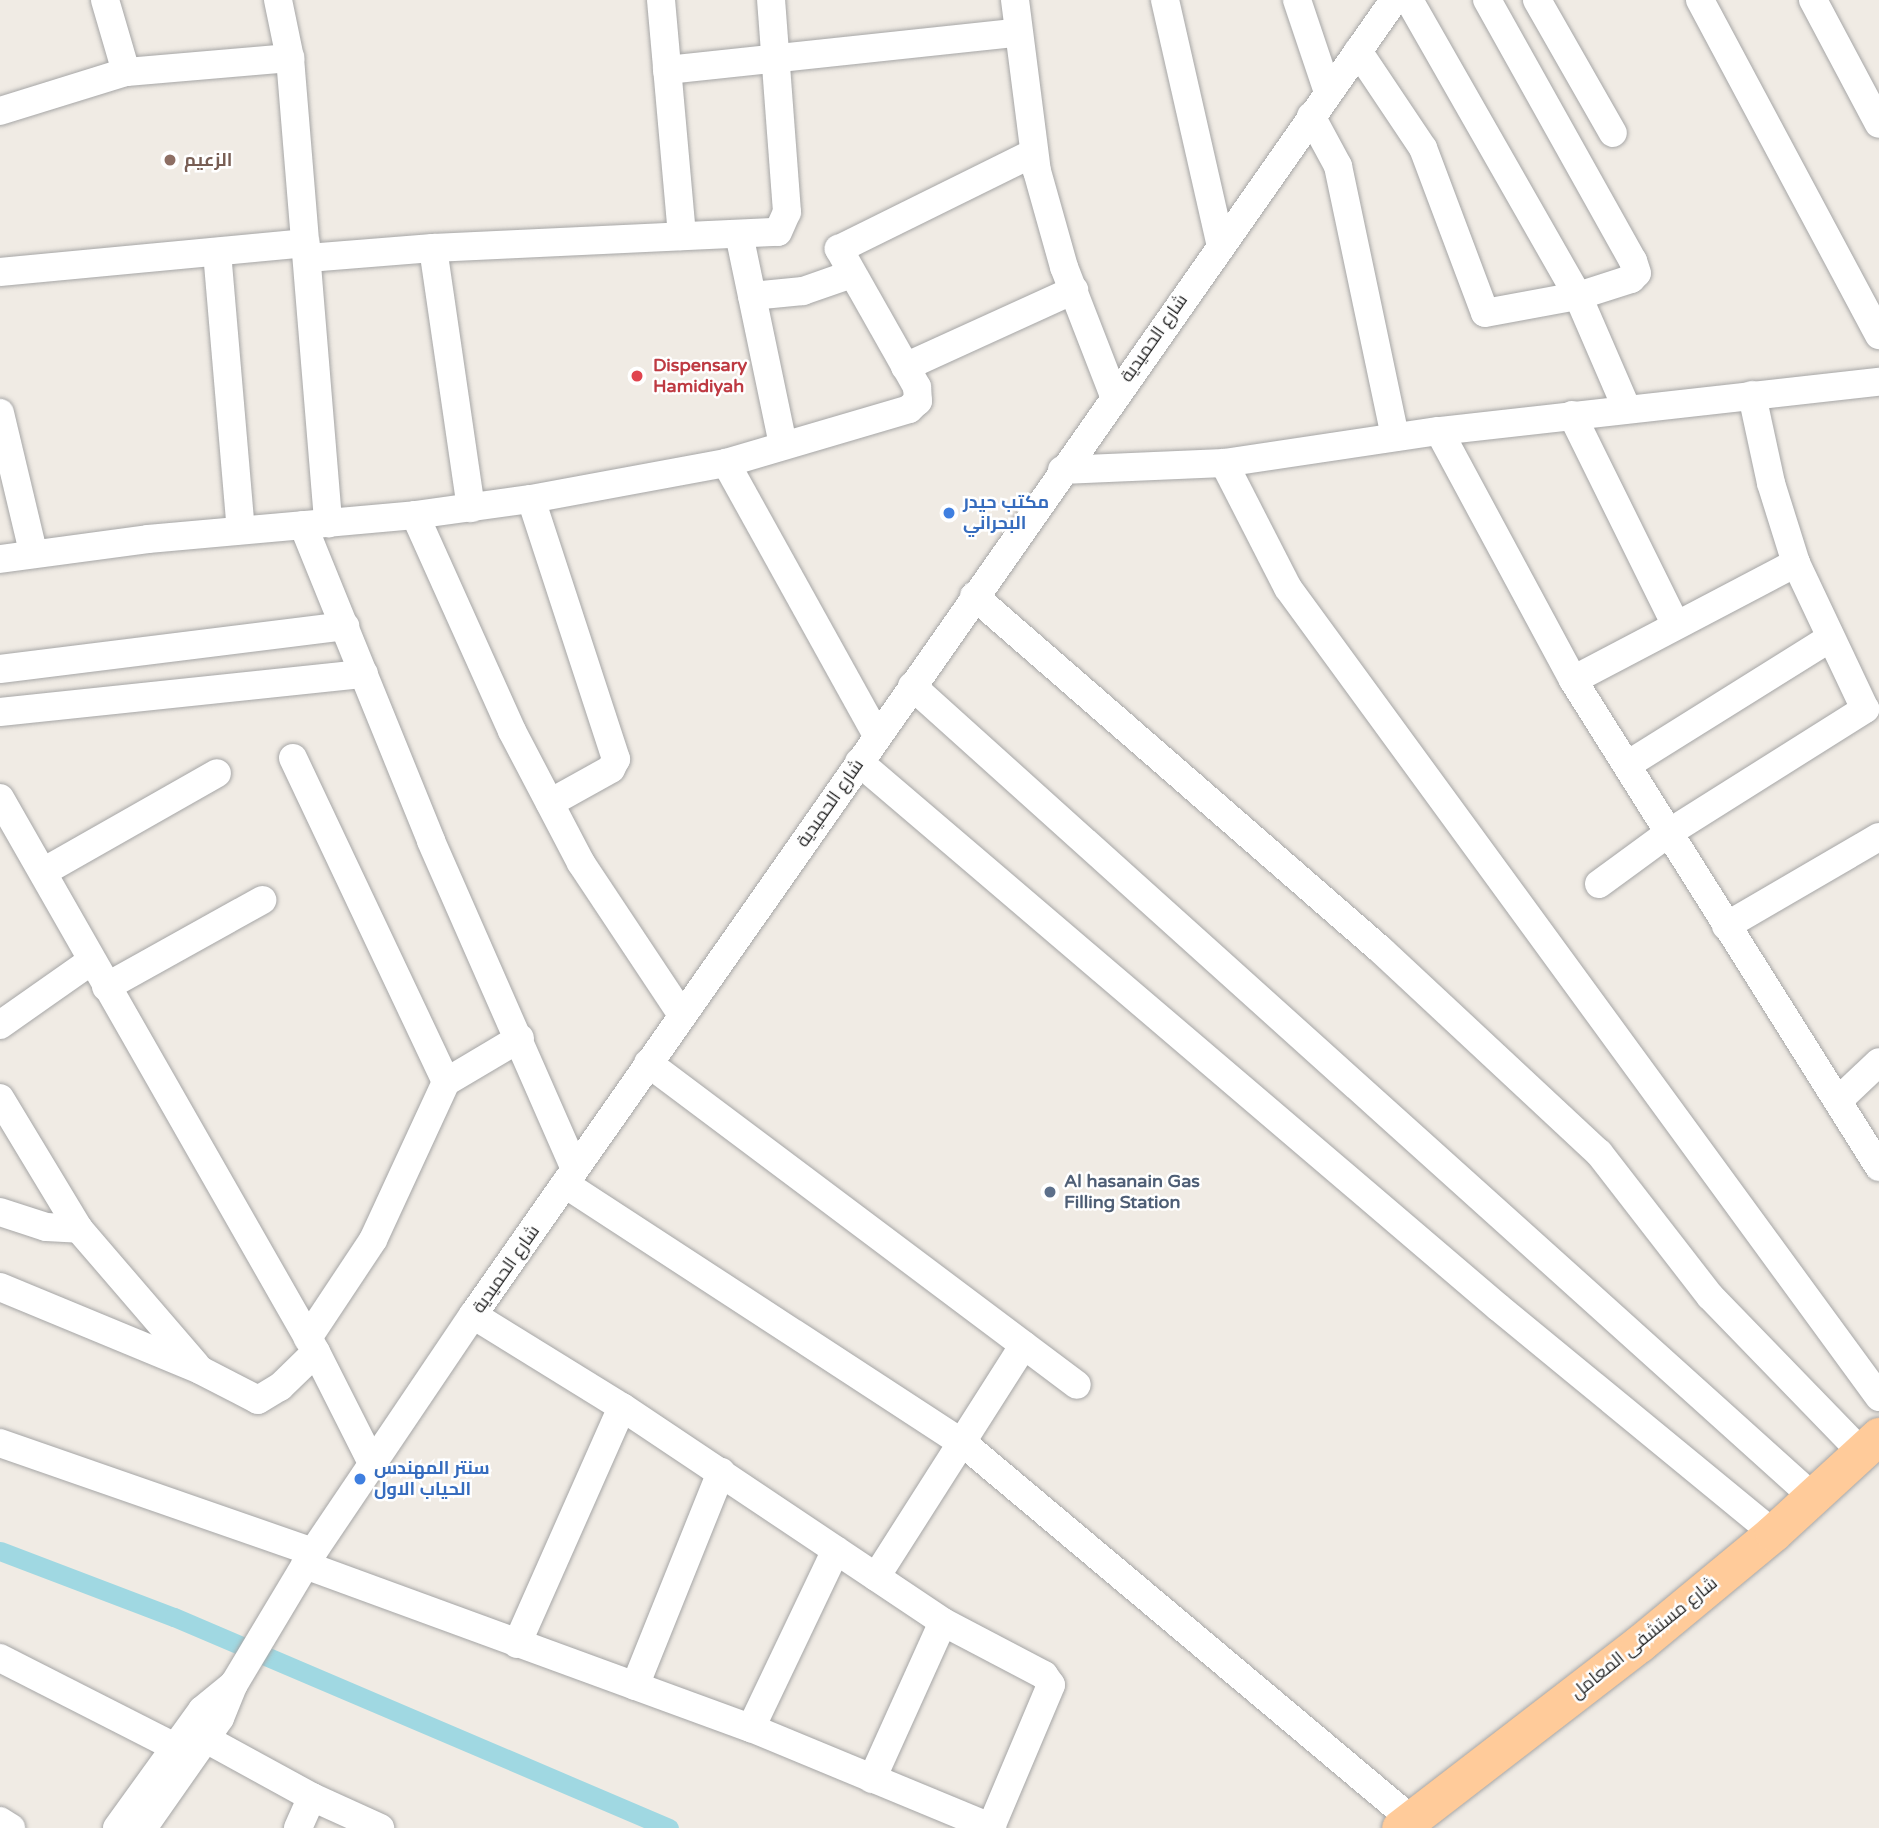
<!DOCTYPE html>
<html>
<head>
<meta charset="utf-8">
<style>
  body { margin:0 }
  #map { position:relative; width:1879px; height:1828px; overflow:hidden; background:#f0ebe4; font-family:"Varela Round",Cairo,sans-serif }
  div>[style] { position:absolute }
  .canal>* { height:19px; margin:-9.5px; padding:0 9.5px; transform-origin:9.5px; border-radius:9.5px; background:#a0d8e2 }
  .roads { filter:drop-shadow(0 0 2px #a6a6a6) drop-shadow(0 0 2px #a6a6a6) }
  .minor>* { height:28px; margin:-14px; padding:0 14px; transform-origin:14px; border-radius:14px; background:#fff }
  .major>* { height:37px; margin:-18.5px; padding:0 18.5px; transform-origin:18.5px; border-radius:18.5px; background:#ffcb9a }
  .dots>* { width:19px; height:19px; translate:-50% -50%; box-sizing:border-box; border:4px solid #fff; border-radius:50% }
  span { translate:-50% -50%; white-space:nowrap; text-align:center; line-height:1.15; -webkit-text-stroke:5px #fff; paint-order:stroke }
  .education-label { font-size:18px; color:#785e54; font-weight:700 }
  .left { translate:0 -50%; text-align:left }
  .street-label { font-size:18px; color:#1f1f1f }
  .health-label { font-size:18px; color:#be3a42; font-weight:700 }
  .shop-label { font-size:18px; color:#366cbe; font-weight:700 }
  .service-label { font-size:18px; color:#4e5e75; font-weight:700 }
</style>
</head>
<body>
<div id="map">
  <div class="canal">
    <i style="left:0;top:1551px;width:186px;rotate:20.8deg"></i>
    <i style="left:174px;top:1617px;width:538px;rotate:23.09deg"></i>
  </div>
  <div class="roads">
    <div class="minor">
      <i style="left:105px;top:0;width:75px;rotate:73.7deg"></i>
      <i style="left:278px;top:0;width:59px;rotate:78.3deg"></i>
      <i style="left:290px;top:58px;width:467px;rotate:85.3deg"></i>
      <i style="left:661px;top:0;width:237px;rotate:84.9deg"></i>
      <i style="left:1015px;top:0;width:172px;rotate:82.7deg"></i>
      <i style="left:1037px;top:171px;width:100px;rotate:74.3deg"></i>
      <i style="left:1064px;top:267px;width:138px;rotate:68.8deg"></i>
      <i style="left:1165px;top:0;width:249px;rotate:77.2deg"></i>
      <i style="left:1297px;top:0;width:97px;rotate:71.4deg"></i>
      <i style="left:1409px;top:0;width:341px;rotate:60.3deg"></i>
      <i style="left:1578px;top:296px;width:123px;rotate:66.6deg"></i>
      <i style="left:1537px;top:0;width:153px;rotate:60.3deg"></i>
      <i style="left:1700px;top:0;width:380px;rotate:61.9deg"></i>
      <i style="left:1813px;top:0;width:140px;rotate:62deg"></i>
      <i style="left:1358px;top:51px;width:117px;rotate:56.2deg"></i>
      <i style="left:1423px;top:148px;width:176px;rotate:69.4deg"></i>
      <i style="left:1485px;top:313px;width:95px;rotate:-10.4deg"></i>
      <i style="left:1578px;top:296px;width:56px;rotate:-17.8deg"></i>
      <i style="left:1631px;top:279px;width:8px;rotate:-45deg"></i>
      <i style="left:1637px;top:273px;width:13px;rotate:-108deg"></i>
      <i style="left:1633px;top:261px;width:299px;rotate:-119.2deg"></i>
      <i style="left:667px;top:70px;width:351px;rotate:-6.1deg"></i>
      <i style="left:0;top:111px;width:132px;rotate:-17.2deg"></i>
      <i style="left:126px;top:72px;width:165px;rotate:-4.9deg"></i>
      <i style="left:1311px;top:116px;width:57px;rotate:61.6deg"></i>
      <i style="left:1338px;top:166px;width:277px;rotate:78.1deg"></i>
      <i style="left:739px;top:234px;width:216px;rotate:78.2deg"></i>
      <i style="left:433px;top:248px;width:345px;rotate:-2.7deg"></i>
      <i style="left:778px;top:232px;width:22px;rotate:-66deg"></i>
      <i style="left:787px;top:212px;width:213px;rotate:-94.3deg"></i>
      <i style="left:217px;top:252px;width:279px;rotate:85.1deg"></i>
      <i style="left:308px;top:258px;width:125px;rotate:-4.6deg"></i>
      <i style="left:433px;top:248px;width:263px;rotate:81.7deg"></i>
      <i style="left:0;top:272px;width:307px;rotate:-5.4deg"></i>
      <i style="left:752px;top:296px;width:51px;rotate:-5.6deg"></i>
      <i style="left:803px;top:291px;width:49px;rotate:-19.2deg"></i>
      <i style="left:905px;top:367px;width:186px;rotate:-24.5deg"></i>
      <i style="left:0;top:413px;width:143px;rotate:76.6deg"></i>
      <i style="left:1572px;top:415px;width:232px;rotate:63.7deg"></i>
      <i style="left:1439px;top:431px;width:283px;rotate:61.7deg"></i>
      <i style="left:1573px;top:680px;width:575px;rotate:57.86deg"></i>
      <i style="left:726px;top:463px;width:311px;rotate:61deg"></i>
      <i style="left:1224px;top:463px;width:140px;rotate:62.9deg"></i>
      <i style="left:1288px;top:588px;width:1002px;rotate:53.85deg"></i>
      <i style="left:1062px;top:470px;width:162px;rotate:-2.5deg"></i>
      <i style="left:1224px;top:463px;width:217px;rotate:-8.5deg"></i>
      <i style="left:1439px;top:431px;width:443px;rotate:-6.4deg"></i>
      <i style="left:531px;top:499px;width:274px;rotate:71.9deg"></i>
      <i style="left:616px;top:759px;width:11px;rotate:117deg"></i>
      <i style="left:611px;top:769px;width:70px;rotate:150.9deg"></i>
      <i style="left:415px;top:515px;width:237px;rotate:65.8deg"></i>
      <i style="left:512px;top:731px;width:149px;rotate:62.4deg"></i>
      <i style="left:581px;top:863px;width:182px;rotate:56.4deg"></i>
      <i style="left:303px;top:525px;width:341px;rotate:67.9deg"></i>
      <i style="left:431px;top:841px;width:358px;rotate:66.3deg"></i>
      <i style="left:0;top:559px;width:149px;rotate:-7.7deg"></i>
      <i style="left:148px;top:539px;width:268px;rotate:-5.1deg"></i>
      <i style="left:415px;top:515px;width:117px;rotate:-7.9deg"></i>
      <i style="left:531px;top:499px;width:198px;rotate:-10.5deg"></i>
      <i style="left:726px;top:463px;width:191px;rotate:-16.4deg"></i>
      <i style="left:909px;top:409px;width:12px;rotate:-42deg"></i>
      <i style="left:918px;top:401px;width:14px;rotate:-94deg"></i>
      <i style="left:917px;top:387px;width:159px;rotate:-119.5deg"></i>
      <i style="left:839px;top:249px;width:216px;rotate:-26.3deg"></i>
      <i style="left:974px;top:596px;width:539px;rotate:41.02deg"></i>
      <i style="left:1381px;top:950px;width:298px;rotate:43deg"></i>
      <i style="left:1599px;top:1153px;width:181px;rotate:52.2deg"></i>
      <i style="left:1710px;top:1296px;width:219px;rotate:45.9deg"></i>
      <i style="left:0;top:669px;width:348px;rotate:-7.1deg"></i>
      <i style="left:1573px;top:680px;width:252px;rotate:-27.7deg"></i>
      <i style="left:912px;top:686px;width:1212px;rotate:41.99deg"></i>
      <i style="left:0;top:712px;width:366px;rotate:-6deg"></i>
      <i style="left:293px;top:758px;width:358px;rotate:64.7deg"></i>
      <i style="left:446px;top:1082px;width:174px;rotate:114.8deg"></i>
      <i style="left:373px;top:1240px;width:118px;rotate:123.6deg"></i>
      <i style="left:859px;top:762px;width:840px;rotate:40.46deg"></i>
      <i style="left:1498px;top:1307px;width:356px;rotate:39.4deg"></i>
      <i style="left:1627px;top:765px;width:238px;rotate:-32deg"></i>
      <i style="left:0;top:798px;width:638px;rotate:60.3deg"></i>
      <i style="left:316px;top:1352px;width:127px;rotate:63.2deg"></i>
      <i style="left:43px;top:872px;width:200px;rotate:-29.6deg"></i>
      <i style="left:1599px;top:884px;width:88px;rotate:-36.2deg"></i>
      <i style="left:1670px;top:832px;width:231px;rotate:-32.2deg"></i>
      <i style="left:1865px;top:709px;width:161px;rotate:-115.3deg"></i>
      <i style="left:1796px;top:563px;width:84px;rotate:-107.4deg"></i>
      <i style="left:1771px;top:483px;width:90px;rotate:-102.2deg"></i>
      <i style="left:1726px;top:926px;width:177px;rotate:-30.2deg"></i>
      <i style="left:106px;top:987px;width:179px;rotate:-29.1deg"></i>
      <i style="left:0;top:1025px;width:111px;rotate:-35.1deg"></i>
      <i style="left:648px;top:1063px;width:536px;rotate:36.89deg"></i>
      <i style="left:446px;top:1082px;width:86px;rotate:-30.7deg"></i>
      <i style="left:0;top:1098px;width:153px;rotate:58.9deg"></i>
      <i style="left:79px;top:1229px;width:179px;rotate:49.3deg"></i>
      <i style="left:1839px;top:1100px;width:55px;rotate:-43.5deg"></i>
      <i style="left:565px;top:1184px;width:475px;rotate:33.1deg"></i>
      <i style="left:963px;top:1443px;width:586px;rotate:40.02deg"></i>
      <i style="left:0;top:1212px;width:48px;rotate:18.1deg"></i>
      <i style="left:46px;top:1227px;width:33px;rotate:3deg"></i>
      <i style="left:0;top:1287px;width:217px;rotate:22.5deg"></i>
      <i style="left:200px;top:1370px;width:65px;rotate:27.3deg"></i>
      <i style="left:258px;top:1400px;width:26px;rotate:-31deg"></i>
      <i style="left:280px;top:1387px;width:50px;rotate:-44.2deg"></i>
      <i style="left:473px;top:1315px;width:175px;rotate:31.7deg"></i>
      <i style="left:622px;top:1407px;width:386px;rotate:33.8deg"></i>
      <i style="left:943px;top:1622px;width:114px;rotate:27.7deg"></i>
      <i style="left:1044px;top:1675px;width:12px;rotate:55deg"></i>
      <i style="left:1051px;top:1685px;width:154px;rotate:112.9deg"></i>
      <i style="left:0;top:1443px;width:331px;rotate:19.2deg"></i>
      <i style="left:305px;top:1565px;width:475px;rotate:20.1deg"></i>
      <i style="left:751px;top:1728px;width:261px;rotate:22.5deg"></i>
      <i style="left:876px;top:1577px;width:275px;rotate:-57.5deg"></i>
      <i style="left:517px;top:1644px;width:259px;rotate:-66.1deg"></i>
      <i style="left:0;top:1658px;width:196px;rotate:27deg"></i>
      <i style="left:635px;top:1686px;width:231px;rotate:-68.1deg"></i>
      <i style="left:751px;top:1728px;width:197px;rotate:-64.5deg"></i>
      <i style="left:206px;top:1739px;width:121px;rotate:28.7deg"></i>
      <i style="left:312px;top:1797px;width:75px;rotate:24.5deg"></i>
      <i style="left:872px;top:1779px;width:172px;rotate:-65.7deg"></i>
      <i style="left:0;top:1821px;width:13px;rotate:32deg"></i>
      <i style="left:117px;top:1828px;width:145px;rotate:-54.2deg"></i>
      <i style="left:202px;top:1710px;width:41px;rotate:-39.1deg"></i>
      <i style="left:143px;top:1828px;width:134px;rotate:-55deg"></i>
      <i style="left:220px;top:1718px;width:37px;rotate:-68deg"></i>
      <i style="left:234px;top:1684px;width:154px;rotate:-59.1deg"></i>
      <i style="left:313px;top:1552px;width:286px;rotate:-56deg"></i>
      <i style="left:473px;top:1315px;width:1605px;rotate:-54.99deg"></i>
      <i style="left:298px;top:1828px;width:34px;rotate:-66deg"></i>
    </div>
    <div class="major">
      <i style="left:1400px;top:1828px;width:302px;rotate:-37.6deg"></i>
      <i style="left:1639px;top:1644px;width:174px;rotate:-39.6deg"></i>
      <i style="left:1773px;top:1533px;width:144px;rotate:-42.5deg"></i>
    </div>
  </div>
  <div class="dots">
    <i style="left:170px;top:160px;background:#8d6e63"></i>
    <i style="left:637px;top:376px;background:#e0444e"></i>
    <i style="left:949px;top:513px;background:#3f7fe0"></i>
    <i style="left:1050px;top:1192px;background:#5c6f8a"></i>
    <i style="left:360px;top:1479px;background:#3f7fe0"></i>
  </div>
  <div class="education-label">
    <span class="left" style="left:184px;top:160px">الزعيم</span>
  </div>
  <div class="street-label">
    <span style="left:1154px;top:338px;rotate:-55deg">شارع الحميدية</span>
    <span style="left:830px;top:803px;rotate:-55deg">شارع الحميدية</span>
    <span style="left:506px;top:1269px;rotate:-55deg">شارع الحميدية</span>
    <span style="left:1644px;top:1638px;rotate:-39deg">شارع مستشفى المعامل</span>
  </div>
  <div class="health-label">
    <span class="left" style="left:653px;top:376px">Dispensary<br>Hamidiyah</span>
  </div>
  <div class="shop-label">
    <span class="left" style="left:963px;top:513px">مكتب حيدر<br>البحراني</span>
    <span class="left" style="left:374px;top:1479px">سنتر المهندس<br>الحياب الاول</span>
  </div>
  <div class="service-label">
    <span class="left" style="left:1064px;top:1192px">Al hasanain Gas<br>Filling Station</span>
  </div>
</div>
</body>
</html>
